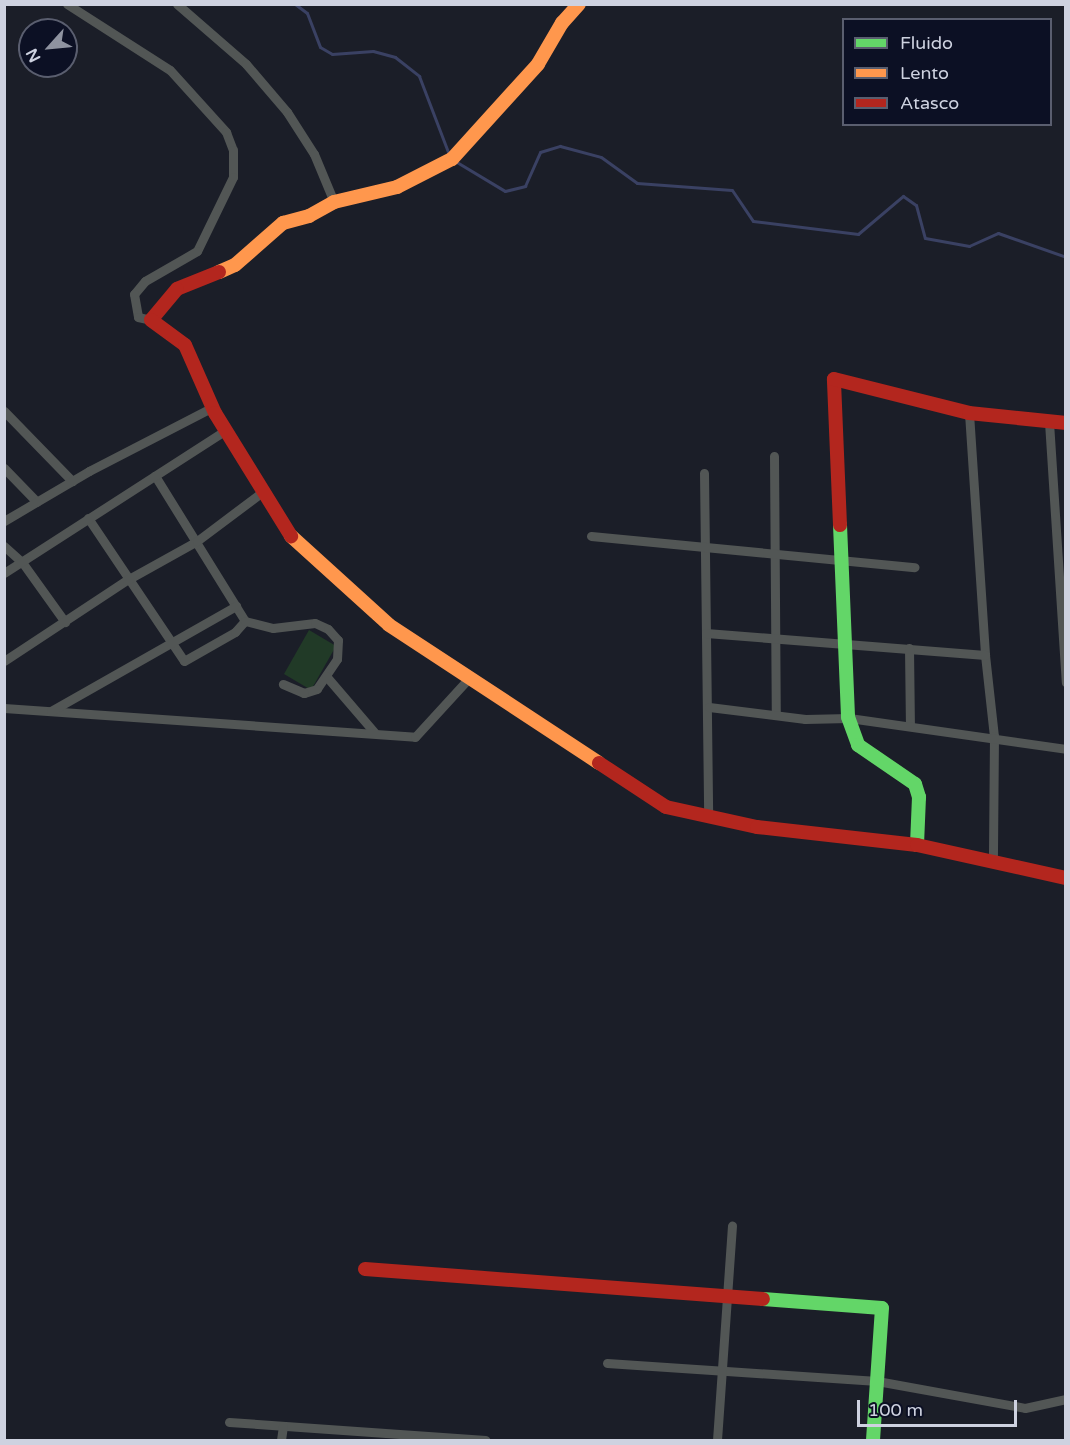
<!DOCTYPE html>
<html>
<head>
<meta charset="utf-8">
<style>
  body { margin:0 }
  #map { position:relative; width:1070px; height:1445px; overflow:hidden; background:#1b1e28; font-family:"Varela Round",sans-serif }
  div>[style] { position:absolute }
  .green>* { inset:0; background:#213a27 }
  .stream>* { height:3px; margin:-1.5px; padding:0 1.5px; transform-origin:1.5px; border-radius:1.5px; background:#3a4163 }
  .street>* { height:9px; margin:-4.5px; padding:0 4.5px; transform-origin:4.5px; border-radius:4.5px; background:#525655 }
  .fast>* { height:14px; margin:-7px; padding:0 7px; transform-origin:7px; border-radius:7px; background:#63d668 }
  .slow>* { height:14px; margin:-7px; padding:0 7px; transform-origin:7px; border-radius:7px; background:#ff974d }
  .jam>* { height:14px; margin:-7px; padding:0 7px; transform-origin:7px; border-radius:7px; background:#b3261e }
  span { translate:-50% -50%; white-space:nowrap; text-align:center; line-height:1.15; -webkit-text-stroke:6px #0c1024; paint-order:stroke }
  .frame { position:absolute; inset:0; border:6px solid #ced2e0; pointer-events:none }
  .legend { position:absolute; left:842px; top:18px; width:210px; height:108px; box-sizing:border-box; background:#0c1024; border:2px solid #5a5e6f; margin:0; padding:8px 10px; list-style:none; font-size:18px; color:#ced2e0 }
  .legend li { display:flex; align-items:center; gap:12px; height:30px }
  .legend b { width:30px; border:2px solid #5a5e6f }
  .north { position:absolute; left:18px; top:18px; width:60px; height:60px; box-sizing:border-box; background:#0c1024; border:2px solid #5a5e6f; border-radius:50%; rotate:243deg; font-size:16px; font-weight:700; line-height:24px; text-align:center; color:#ced2e0 }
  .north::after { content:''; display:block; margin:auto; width:21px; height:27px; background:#8f93a0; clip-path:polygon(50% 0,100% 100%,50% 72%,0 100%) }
  .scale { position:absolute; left:857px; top:1400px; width:160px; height:27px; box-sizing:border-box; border:3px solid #ced2e0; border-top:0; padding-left:8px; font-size:18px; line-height:21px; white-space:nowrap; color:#ced2e0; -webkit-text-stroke:4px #0c1024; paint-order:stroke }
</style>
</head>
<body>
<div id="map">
  <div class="green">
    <i style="clip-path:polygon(309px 630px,336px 646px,311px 690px,284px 674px)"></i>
  </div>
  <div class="stream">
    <i style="left:295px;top:4px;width:15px;rotate:37deg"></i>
    <i style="left:307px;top:13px;width:36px;rotate:69deg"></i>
    <i style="left:320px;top:47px;width:14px;rotate:30deg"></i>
    <i style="left:332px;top:54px;width:41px;rotate:-4.2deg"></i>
    <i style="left:373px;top:51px;width:23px;rotate:15deg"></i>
    <i style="left:395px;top:57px;width:31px;rotate:38deg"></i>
    <i style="left:419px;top:76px;width:87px;rotate:69.1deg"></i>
    <i style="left:455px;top:161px;width:58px;rotate:31deg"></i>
    <i style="left:505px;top:191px;width:21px;rotate:-14deg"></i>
    <i style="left:525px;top:186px;width:37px;rotate:-66deg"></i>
    <i style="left:540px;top:152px;width:21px;rotate:-17deg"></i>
    <i style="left:560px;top:146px;width:42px;rotate:15deg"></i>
    <i style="left:601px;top:157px;width:44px;rotate:35.8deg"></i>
    <i style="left:637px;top:183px;width:95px;rotate:4.2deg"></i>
    <i style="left:732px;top:190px;width:37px;rotate:56deg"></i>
    <i style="left:753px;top:221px;width:106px;rotate:7.1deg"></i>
    <i style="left:858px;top:234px;width:59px;rotate:-40.2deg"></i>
    <i style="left:903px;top:196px;width:16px;rotate:35deg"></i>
    <i style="left:916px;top:205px;width:34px;rotate:75deg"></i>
    <i style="left:925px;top:238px;width:45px;rotate:10.3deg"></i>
    <i style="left:969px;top:246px;width:32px;rotate:-24deg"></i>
    <i style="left:998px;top:233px;width:72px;rotate:19.4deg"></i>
  </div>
  <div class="street">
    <i style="left:67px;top:4px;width:122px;rotate:32.7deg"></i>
    <i style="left:170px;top:70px;width:84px;rotate:47.9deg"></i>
    <i style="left:226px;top:132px;width:19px;rotate:69deg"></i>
    <i style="left:233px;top:150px;width:27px;rotate:90deg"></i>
    <i style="left:233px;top:177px;width:82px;rotate:115.9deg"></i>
    <i style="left:197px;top:251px;width:60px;rotate:150deg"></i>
    <i style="left:145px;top:281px;width:17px;rotate:130deg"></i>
    <i style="left:134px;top:294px;width:23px;rotate:80deg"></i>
    <i style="left:138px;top:317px;width:13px;rotate:13deg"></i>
    <i style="left:177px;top:4px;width:91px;rotate:41deg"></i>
    <i style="left:246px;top:64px;width:63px;rotate:49.5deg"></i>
    <i style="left:287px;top:112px;width:50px;rotate:57.3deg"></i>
    <i style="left:314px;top:154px;width:52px;rotate:67.4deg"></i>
    <i style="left:4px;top:411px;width:98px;rotate:45.8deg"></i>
    <i style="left:969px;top:413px;width:243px;rotate:86.2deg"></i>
    <i style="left:985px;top:655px;width:81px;rotate:83.7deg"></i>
    <i style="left:994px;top:736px;width:126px;rotate:90.5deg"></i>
    <i style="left:1049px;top:422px;width:261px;rotate:86.3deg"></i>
    <i style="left:774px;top:456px;width:259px;rotate:89.6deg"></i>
    <i style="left:4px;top:468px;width:47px;rotate:45.9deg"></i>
    <i style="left:704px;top:473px;width:345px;rotate:89.3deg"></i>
    <i style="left:88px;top:518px;width:172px;rotate:56.1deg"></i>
    <i style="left:184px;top:661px;width:59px;rotate:-29.6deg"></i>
    <i style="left:235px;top:632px;width:15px;rotate:-48deg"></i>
    <i style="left:245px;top:621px;width:171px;rotate:-121.8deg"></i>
    <i style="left:4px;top:521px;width:99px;rotate:-30.5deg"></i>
    <i style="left:89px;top:471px;width:140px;rotate:-27.3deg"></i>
    <i style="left:591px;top:536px;width:325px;rotate:5.5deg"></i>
    <i style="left:4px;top:546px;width:24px;rotate:42deg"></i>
    <i style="left:22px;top:562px;width:74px;rotate:54.4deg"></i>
    <i style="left:4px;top:573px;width:264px;rotate:-32.8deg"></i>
    <i style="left:245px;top:621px;width:29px;rotate:14deg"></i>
    <i style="left:273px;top:628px;width:42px;rotate:-6.8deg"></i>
    <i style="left:315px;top:623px;width:14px;rotate:25deg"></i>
    <i style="left:328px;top:629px;width:15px;rotate:48deg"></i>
    <i style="left:338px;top:640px;width:19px;rotate:93deg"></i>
    <i style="left:337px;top:659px;width:36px;rotate:124deg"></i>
    <i style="left:317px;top:689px;width:14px;rotate:163deg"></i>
    <i style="left:304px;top:693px;width:23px;rotate:-157deg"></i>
    <i style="left:706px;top:633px;width:280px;rotate:4.5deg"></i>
    <i style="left:909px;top:648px;width:78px;rotate:89.3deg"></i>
    <i style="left:4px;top:661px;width:147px;rotate:-33.4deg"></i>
    <i style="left:127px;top:580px;width:80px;rotate:-29.1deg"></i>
    <i style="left:197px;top:541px;width:80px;rotate:-36.9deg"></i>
    <i style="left:326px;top:676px;width:74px;rotate:49.4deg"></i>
    <i style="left:709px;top:707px;width:97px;rotate:7.1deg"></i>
    <i style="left:805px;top:719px;width:44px;rotate:-1.3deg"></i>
    <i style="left:849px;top:718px;width:219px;rotate:8.1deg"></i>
    <i style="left:4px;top:708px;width:412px;rotate:4deg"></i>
    <i style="left:415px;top:737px;width:80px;rotate:-47.5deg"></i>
    <i style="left:51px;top:711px;width:213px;rotate:-29.6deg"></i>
    <i style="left:607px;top:1363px;width:271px;rotate:3.8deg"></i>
    <i style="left:877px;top:1381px;width:150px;rotate:10.3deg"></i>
    <i style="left:1025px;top:1408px;width:42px;rotate:-12.4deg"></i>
    <i style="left:229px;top:1422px;width:257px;rotate:4deg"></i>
    <i style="left:281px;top:1440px;width:14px;rotate:-82deg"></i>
    <i style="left:717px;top:1440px;width:215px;rotate:-86deg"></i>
  </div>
  <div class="fast">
    <i style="left:840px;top:525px;width:192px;rotate:87.6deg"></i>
    <i style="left:848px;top:717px;width:30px;rotate:70deg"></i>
    <i style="left:858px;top:745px;width:69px;rotate:34.4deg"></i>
    <i style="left:915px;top:784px;width:14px;rotate:73deg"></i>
    <i style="left:919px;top:797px;width:48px;rotate:92.4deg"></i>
    <i style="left:763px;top:1299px;width:119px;rotate:4.3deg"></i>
    <i style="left:882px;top:1308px;width:132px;rotate:93.9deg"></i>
  </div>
  <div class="slow">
    <i style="left:219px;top:272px;width:17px;rotate:-24deg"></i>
    <i style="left:235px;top:265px;width:64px;rotate:-41.2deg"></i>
    <i style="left:283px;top:223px;width:27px;rotate:-15deg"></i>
    <i style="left:309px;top:216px;width:29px;rotate:-29deg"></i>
    <i style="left:334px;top:202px;width:65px;rotate:-13.4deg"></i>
    <i style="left:397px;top:187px;width:62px;rotate:-27deg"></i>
    <i style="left:452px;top:159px;width:128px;rotate:-47.8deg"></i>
    <i style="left:538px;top:64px;width:48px;rotate:-59.7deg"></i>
    <i style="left:562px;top:23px;width:25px;rotate:-48deg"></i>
    <i style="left:291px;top:536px;width:132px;rotate:42.2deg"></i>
    <i style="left:389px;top:625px;width:251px;rotate:33.3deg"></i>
  </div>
  <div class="jam">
    <i style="left:219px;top:272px;width:45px;rotate:158deg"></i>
    <i style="left:177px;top:289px;width:40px;rotate:130deg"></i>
    <i style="left:151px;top:320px;width:42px;rotate:36.3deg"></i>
    <i style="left:185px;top:345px;width:74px;rotate:66.2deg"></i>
    <i style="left:215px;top:413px;width:145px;rotate:58.3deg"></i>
    <i style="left:840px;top:525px;width:146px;rotate:-92.4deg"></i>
    <i style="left:834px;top:379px;width:139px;rotate:14.1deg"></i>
    <i style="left:969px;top:413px;width:98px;rotate:5.9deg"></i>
    <i style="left:599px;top:763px;width:80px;rotate:33.3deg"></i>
    <i style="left:666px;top:807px;width:93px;rotate:12.4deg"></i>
    <i style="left:757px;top:827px;width:161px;rotate:6.4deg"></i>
    <i style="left:917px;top:845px;width:153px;rotate:12.5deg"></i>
    <i style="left:365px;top:1269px;width:399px;rotate:4.3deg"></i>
  </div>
  <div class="frame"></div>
  <ul class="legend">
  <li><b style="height:8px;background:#63d668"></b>Fluido</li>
  <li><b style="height:8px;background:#ff974d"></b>Lento</li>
  <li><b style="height:8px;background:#b3261e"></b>Atasco</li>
  </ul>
  <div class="north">N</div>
  <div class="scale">100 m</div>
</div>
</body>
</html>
